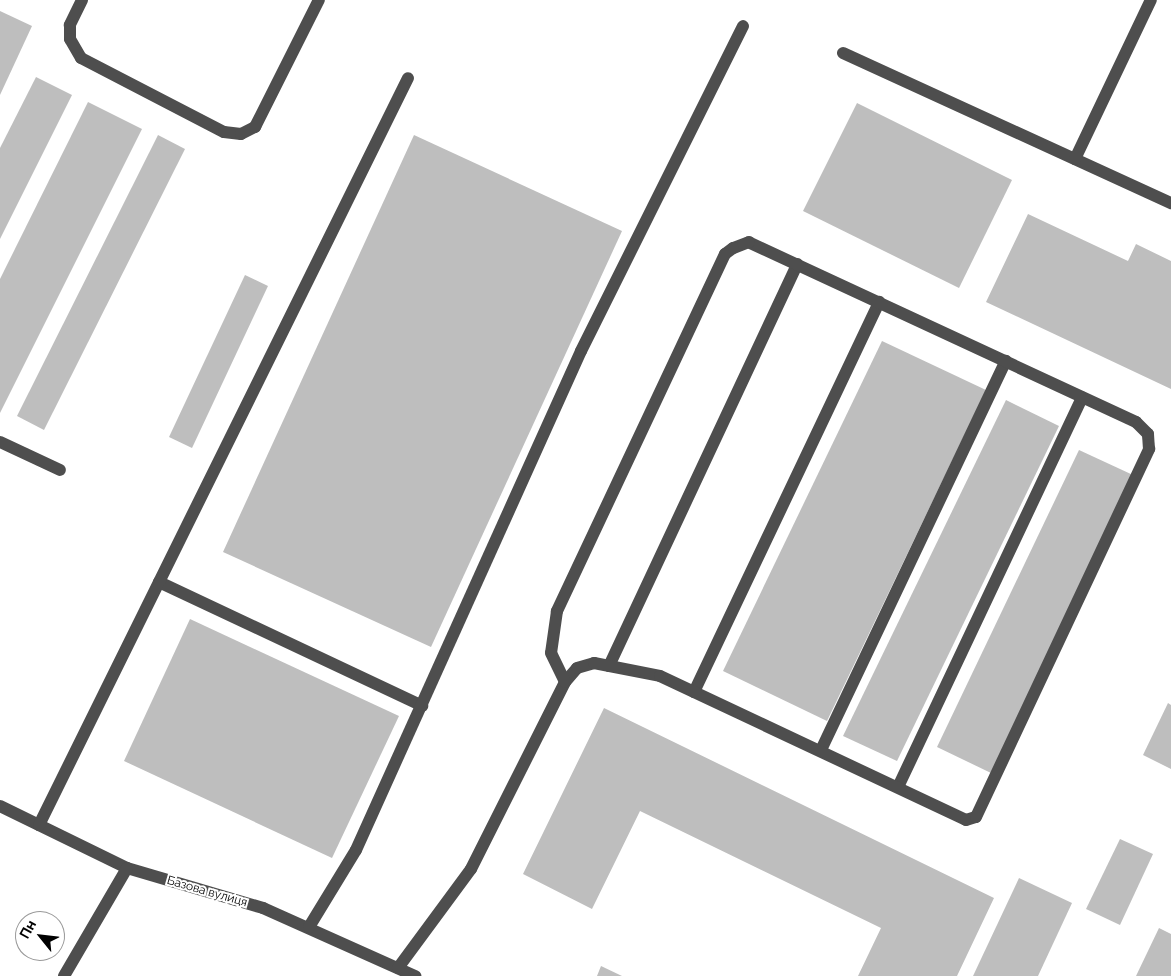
<!DOCTYPE html>
<html>
<head>
<meta charset="utf-8">
<style>
  body { margin:0 }
  #map { position:relative; width:1171px; height:976px; overflow:hidden; background:#fff; font-family:Raleway,sans-serif }
  div>[style] { position:absolute }
  .building>* { inset:0; background:#bebebe }
  .minor>* { height:12px; margin:-6px; padding:0 6px; transform-origin:6px; border-radius:6px; background:#4e4e4e }
  span { translate:-50% -50%; white-space:nowrap; text-align:center; line-height:1.15; -webkit-text-stroke:4px #fff; paint-order:stroke }
  .street-label { font-size:12px; color:#000 }
  .north { position:absolute; left:15px; top:911px; width:50px; height:50px; box-sizing:border-box; background:#fff; border:1px solid #999; border-radius:50%; rotate:299deg; font-size:14px; font-weight:700; line-height:20px; text-align:center; color:#000 }
  .north::after { content:''; display:block; margin:auto; width:18px; height:22px; background:#000; clip-path:polygon(50% 0,100% 100%,50% 72%,0 100%) }
</style>
</head>
<body>
<div id="map">
  <div class="building">
    <i style="clip-path:polygon(0 11px,32px 26px,0 95px)"></i>
    <i style="clip-path:polygon(36px 77px,72px 95px,0 239px,0 148px)"></i>
    <i style="clip-path:polygon(88px 102px,142px 129px,0 413px,0 279px)"></i>
    <i style="clip-path:polygon(857px 103px,1012px 180px,959px 288px,803px 211px)"></i>
    <i style="clip-path:polygon(158px 135px,185px 149px,44px 430px,17px 416px)"></i>
    <i style="clip-path:polygon(414px 135px,622px 231px,431px 647px,223px 552px)"></i>
    <i style="clip-path:polygon(1028px 214px,1128px 261px,1136px 244px,1171px 261px,1171px 389px,986px 302px)"></i>
    <i style="clip-path:polygon(245px 275px,268px 286px,192px 448px,169px 437px)"></i>
    <i style="clip-path:polygon(882px 341px,986px 390px,827px 721px,723px 671px)"></i>
    <i style="clip-path:polygon(1006px 400px,1059px 426px,897px 761px,843px 736px)"></i>
    <i style="clip-path:polygon(1079px 450px,1133px 475px,991px 773px,937px 747px)"></i>
    <i style="clip-path:polygon(190px 619px,399px 716px,332px 858px,124px 761px)"></i>
    <i style="clip-path:polygon(1168px 703px,1171px 705px,1171px 769px,1143px 755px)"></i>
    <i style="clip-path:polygon(604px 708px,994px 898px,957px 976px,858px 976px,881px 928px,640px 811px,592px 909px,523px 874px)"></i>
    <i style="clip-path:polygon(1120px 839px,1153px 854px,1120px 925px,1086px 909px)"></i>
    <i style="clip-path:polygon(1019px 878px,1072px 903px,1038px 976px,973px 976px)"></i>
    <i style="clip-path:polygon(1159px 928px,1171px 934px,1171px 976px,1136px 976px)"></i>
    <i style="clip-path:polygon(601px 966px,622px 976px,597px 976px)"></i>
  </div>
  <div class="minor">
    <i style="left:82px;top:0;width:28px;rotate:116deg"></i>
    <i style="left:70px;top:25px;width:14px;rotate:90deg"></i>
    <i style="left:70px;top:39px;width:22px;rotate:60deg"></i>
    <i style="left:81px;top:58px;width:161px;rotate:27.4deg"></i>
    <i style="left:224px;top:132px;width:17px;rotate:7deg"></i>
    <i style="left:241px;top:134px;width:16px;rotate:-27deg"></i>
    <i style="left:255px;top:127px;width:142px;rotate:-63.3deg"></i>
    <i style="left:843px;top:53px;width:361px;rotate:24.6deg"></i>
    <i style="left:1075px;top:159px;width:176px;rotate:-64.5deg"></i>
    <i style="left:0;top:442px;width:66px;rotate:25deg"></i>
    <i style="left:159px;top:582px;width:291px;rotate:25.2deg"></i>
    <i style="left:609px;top:666px;width:444px;rotate:-64.9deg"></i>
    <i style="left:694px;top:692px;width:432px;rotate:-64.6deg"></i>
    <i style="left:821px;top:750px;width:431px;rotate:-64.6deg"></i>
    <i style="left:898px;top:787px;width:431px;rotate:-64.7deg"></i>
    <i style="left:0;top:806px;width:141px;rotate:26deg"></i>
    <i style="left:127px;top:868px;width:142px;rotate:16.4deg"></i>
    <i style="left:263px;top:908px;width:167px;rotate:24.1deg"></i>
    <i style="left:39px;top:825px;width:833px;rotate:-63.71deg"></i>
    <i style="left:309px;top:927px;width:90px;rotate:-58.6deg"></i>
    <i style="left:356px;top:850px;width:547px;rotate:-65.73deg"></i>
    <i style="left:581px;top:351px;width:363px;rotate:-63.5deg"></i>
    <i style="left:398px;top:968px;width:123px;rotate:-53.6deg"></i>
    <i style="left:471px;top:869px;width:209px;rotate:-63.3deg"></i>
    <i style="left:565px;top:682px;width:18px;rotate:-49deg"></i>
    <i style="left:577px;top:668px;width:18px;rotate:-16deg"></i>
    <i style="left:594px;top:663px;width:67px;rotate:11.1deg"></i>
    <i style="left:660px;top:676px;width:338px;rotate:25.2deg"></i>
    <i style="left:966px;top:820px;width:10px;rotate:-17deg"></i>
    <i style="left:976px;top:817px;width:407px;rotate:-64.8deg"></i>
    <i style="left:1149px;top:449px;width:15px;rotate:-94deg"></i>
    <i style="left:1148px;top:434px;width:17px;rotate:-135deg"></i>
    <i style="left:1136px;top:422px;width:427px;rotate:-155.1deg"></i>
    <i style="left:749px;top:242px;width:17px;rotate:159deg"></i>
    <i style="left:733px;top:248px;width:10px;rotate:143deg"></i>
    <i style="left:725px;top:254px;width:395px;rotate:115.2deg"></i>
    <i style="left:557px;top:611px;width:42px;rotate:98.1deg"></i>
    <i style="left:551px;top:653px;width:32px;rotate:64deg"></i>
    <i style="left:64px;top:976px;width:125px;rotate:-59.7deg"></i>
  </div>
  <div class="street-label">
    <span style="left:207px;top:892px;rotate:16deg">Базова вулиця</span>
  </div>
  <div class="north">Пн</div>
</div>
</body>
</html>
